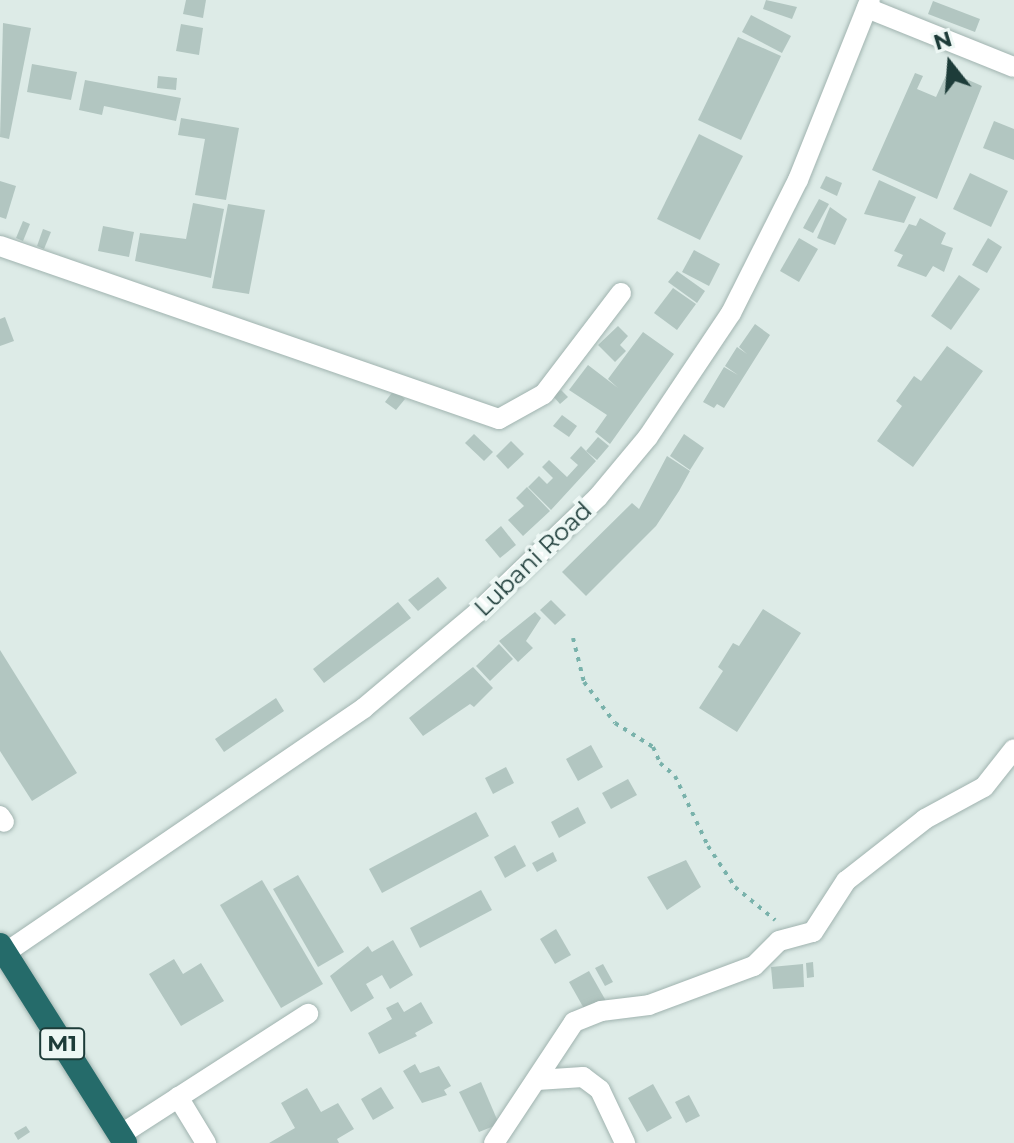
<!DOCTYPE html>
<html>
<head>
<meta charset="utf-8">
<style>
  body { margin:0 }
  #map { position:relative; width:1014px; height:1143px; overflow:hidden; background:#ddebe7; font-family:Montserrat,sans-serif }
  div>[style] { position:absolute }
  .building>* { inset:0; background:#b2c6c1 }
  .path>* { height:4px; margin-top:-2px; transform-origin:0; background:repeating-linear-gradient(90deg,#79b2ab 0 4px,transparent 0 10px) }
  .roads { filter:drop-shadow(0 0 2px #a0b3af) drop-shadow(0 0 2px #a0b3af) }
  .minor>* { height:20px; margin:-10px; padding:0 10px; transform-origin:10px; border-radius:10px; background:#fff }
  .highway>* { height:24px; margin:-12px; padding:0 12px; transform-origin:12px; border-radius:12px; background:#256b6a }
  span { translate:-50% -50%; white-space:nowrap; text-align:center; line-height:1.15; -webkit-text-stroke:8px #edf7f4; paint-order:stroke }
  .shield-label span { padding:2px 6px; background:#edf7f4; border:2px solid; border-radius:6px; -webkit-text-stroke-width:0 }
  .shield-label { font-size:22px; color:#1d3c39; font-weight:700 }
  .street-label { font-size:24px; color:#1d3c39 }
  .north { position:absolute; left:910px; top:24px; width:80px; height:80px; -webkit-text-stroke:6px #edf7f4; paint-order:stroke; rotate:343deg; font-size:22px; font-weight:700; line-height:32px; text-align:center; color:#1d3c39 }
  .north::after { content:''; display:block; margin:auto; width:28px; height:36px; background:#1d3c39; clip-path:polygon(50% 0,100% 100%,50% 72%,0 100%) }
</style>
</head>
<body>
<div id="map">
  <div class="building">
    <i style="clip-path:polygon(186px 0,206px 0,203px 18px,183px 14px)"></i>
    <i style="clip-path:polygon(766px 0,797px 7px,792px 19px,763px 9px)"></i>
    <i style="clip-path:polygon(933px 1px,980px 19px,975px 32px,928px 14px)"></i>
    <i style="clip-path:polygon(751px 15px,791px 36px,782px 53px,742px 32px)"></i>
    <i style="clip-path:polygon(3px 23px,31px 28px,9px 139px,0 137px)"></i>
    <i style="clip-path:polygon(181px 24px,203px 28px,199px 55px,176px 51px)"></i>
    <i style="clip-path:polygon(738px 37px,781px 56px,741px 140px,698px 120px)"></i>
    <i style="clip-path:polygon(32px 64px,77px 72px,71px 100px,27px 92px)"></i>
    <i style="clip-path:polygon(948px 71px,982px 86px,937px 199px,872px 170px,915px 73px,923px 76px,917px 89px,936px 97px)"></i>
    <i style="clip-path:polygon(158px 76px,177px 78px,176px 90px,157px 88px)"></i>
    <i style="clip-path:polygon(85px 80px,181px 98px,176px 121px,104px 106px,102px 115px,79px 110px)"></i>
    <i style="clip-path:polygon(181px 118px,239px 128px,226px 200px,195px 195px,205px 139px,178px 135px)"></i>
    <i style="clip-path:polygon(994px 121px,1014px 129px,1014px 160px,983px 148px)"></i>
    <i style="clip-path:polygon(699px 134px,743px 156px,700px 240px,657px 219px)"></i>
    <i style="clip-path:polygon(970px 173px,1008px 191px,991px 227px,953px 209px)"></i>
    <i style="clip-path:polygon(826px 176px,842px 183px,837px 196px,820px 188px)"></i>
    <i style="clip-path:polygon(879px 180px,916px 197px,904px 223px,864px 214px)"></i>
    <i style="clip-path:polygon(0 181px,16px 186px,6px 219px,0 217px)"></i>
    <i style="clip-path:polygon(819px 199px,829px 204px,813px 233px,803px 228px)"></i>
    <i style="clip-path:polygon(193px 203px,224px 209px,211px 278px,135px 261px,140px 233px,186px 239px)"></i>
    <i style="clip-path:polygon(228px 204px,265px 210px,249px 294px,212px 288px)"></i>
    <i style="clip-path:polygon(830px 207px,847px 219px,835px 245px,817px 238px)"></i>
    <i style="clip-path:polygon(920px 218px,946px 233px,941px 244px,953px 248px,944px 272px,933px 266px,926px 277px,897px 266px,903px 255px,894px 251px,909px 224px,916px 226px)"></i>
    <i style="clip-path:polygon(23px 221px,30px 224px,23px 241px,16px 238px)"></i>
    <i style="clip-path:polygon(103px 226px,134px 232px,129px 257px,98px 251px)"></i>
    <i style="clip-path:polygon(43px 229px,51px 232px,44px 249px,37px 246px)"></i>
    <i style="clip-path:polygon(799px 238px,818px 249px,799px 282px,780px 271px)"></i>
    <i style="clip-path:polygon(988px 238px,1002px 247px,987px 273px,972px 265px)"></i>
    <i style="clip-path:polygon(694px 250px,720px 264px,709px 286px,682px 272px)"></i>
    <i style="clip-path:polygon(677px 271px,705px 291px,697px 303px,668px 282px)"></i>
    <i style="clip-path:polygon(959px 275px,980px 289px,951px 330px,931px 316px)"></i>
    <i style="clip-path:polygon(673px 288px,696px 304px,677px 330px,654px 313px)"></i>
    <i style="clip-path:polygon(5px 317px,14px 341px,0 346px,0 319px)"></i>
    <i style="clip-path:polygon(755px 324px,770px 335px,724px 408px,717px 404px,714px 408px,703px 402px,724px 367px,738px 375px,725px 366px,737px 347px,747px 354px,739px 347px)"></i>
    <i style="clip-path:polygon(618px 326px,628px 336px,620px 345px,626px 351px,615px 362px,598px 345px)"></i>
    <i style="clip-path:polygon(643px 332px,674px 354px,610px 444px,595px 432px,607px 415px,569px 390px,588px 365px,618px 388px,608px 379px)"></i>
    <i style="clip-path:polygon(947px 346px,983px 371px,913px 467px,877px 441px,902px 406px,896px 401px,914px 376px,921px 381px)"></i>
    <i style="clip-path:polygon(394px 390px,405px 399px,396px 410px,385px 402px)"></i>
    <i style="clip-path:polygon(561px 390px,568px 397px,560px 404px,553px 396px)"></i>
    <i style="clip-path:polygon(562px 415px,577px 426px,569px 437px,553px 426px)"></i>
    <i style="clip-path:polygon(474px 434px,493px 452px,484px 461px,465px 443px)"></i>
    <i style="clip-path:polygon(684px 434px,704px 448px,690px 470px,670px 456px)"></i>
    <i style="clip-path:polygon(598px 437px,609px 446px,597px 460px,586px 451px)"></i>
    <i style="clip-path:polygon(511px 441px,524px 454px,508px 469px,496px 456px)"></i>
    <i style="clip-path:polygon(581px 446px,596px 461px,551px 510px,528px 487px,539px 476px,547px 484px,553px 478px,542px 467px,549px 460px,567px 477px,578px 465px,570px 458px)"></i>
    <i style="clip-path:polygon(667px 456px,690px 471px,679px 491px,656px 526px,586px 596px,562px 572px,632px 503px,639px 509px)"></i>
    <i style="clip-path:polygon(527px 487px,550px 511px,523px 536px,508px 520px,524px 506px,516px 498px)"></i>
    <i style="clip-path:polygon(501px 526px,516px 545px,500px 558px,485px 540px)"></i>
    <i style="clip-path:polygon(438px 577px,447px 588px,418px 611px,408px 600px)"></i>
    <i style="clip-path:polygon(551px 600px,566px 615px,555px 625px,540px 610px)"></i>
    <i style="clip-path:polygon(398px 602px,411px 618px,324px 683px,313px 669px)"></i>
    <i style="clip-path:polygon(763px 609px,801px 633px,737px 732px,699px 708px,723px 671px,718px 667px,733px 643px,739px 646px)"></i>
    <i style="clip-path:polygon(535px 612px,541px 618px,526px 641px,533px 648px,518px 662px,499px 641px)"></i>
    <i style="clip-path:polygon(499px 644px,513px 659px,490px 681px,476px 666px)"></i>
    <i style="clip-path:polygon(0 650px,77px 773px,32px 801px,0 751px)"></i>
    <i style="clip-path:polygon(473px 667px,493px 688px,474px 707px,470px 704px,423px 736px,409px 718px)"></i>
    <i style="clip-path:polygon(276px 698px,284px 711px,224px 752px,215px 739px)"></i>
    <i style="clip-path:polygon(591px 745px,603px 767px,578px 781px,566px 759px)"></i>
    <i style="clip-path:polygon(506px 767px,514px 783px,493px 794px,485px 778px)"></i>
    <i style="clip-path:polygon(628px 779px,637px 795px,611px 809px,602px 793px)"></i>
    <i style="clip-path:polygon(578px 807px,586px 823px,559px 838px,551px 822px)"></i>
    <i style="clip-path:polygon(476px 812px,489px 836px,382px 893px,369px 869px)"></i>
    <i style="clip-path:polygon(515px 845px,526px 866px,505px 878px,494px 857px)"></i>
    <i style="clip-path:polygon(553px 852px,557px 861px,537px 872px,532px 863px)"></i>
    <i style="clip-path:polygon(686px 860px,701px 887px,667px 910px,647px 877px)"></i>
    <i style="clip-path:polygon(298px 875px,344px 952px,318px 967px,273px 889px)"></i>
    <i style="clip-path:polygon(262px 880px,323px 984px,281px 1008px,220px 905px)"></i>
    <i style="clip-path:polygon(481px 890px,492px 910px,420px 948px,410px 928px)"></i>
    <i style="clip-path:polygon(556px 929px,571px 955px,555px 964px,540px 939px)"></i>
    <i style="clip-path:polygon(393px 940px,413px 975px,390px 989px,382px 975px,366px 984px,374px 998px,351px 1012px,330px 976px,368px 946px,372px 952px)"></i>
    <i style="clip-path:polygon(174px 959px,183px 974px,201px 963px,224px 1001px,181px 1026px,149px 974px)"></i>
    <i style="clip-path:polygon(813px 962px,814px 977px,807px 978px,806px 963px)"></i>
    <i style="clip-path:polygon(603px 964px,613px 982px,605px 986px,595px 968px)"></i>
    <i style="clip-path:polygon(803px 964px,804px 987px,773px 989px,771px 967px)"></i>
    <i style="clip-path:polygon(589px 971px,606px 1001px,586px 1012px,569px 982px)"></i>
    <i style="clip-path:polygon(398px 1002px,404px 1012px,421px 1002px,433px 1023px,415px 1033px,417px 1036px,379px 1054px,368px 1033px,392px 1019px,386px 1008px)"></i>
    <i style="clip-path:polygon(415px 1064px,420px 1073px,439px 1066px,451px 1086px,444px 1090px,447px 1095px,422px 1103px,403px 1071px)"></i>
    <i style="clip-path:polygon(481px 1082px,499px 1124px,479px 1132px,459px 1092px)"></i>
    <i style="clip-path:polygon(653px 1084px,672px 1118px,647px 1132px,628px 1098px)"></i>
    <i style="clip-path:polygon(381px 1087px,394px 1108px,373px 1120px,361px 1099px)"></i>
    <i style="clip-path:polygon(307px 1088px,321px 1112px,338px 1103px,354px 1129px,337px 1139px,339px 1143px,269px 1143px,295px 1128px,281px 1103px)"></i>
    <i style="clip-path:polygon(689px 1095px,700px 1116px,686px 1123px,675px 1102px)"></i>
    <i style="clip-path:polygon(26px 1126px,30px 1132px,18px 1140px,14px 1133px)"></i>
  </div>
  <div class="path">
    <i style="left:573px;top:638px;width:45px;rotate:76deg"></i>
    <i style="left:584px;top:682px;width:51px;rotate:52.9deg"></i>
    <i style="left:615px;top:723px;width:45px;rotate:32.3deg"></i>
    <i style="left:653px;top:747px;width:17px;rotate:66deg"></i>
    <i style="left:660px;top:763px;width:20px;rotate:41deg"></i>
    <i style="left:675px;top:776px;width:77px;rotate:64.8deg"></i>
    <i style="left:708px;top:846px;width:49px;rotate:56.6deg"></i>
    <i style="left:735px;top:887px;width:52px;rotate:39.5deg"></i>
  </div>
  <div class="roads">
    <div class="minor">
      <i style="left:867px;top:8px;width:158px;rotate:21.9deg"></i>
      <i style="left:0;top:246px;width:528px;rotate:19.12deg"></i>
      <i style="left:499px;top:419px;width:51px;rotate:-29.1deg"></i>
      <i style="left:544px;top:394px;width:127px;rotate:-52.7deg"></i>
      <i style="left:0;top:816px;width:7px;rotate:56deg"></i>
      <i style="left:5px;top:953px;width:435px;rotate:-34.3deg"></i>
      <i style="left:364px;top:708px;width:149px;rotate:-40.1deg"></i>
      <i style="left:478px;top:612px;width:166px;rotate:-43.8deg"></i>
      <i style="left:598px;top:497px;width:78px;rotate:-50.2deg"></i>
      <i style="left:648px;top:437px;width:149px;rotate:-56.2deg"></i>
      <i style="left:731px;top:313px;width:149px;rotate:-63.3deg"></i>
      <i style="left:798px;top:180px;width:194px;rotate:-68.2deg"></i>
      <i style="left:537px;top:1080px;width:46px;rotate:-3.7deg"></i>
      <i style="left:583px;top:1077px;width:21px;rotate:37deg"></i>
      <i style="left:600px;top:1090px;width:59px;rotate:64.7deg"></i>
      <i style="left:178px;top:1097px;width:54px;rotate:58.7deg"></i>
      <i style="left:120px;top:1135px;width:224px;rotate:-32.8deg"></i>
      <i style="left:494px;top:1143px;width:145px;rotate:-56.5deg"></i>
      <i style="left:574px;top:1022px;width:29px;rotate:-22deg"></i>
      <i style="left:601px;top:1011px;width:48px;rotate:-7.1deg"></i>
      <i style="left:649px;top:1005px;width:112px;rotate:-20.4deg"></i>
      <i style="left:754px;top:966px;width:35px;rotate:-45deg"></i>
      <i style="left:779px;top:941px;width:35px;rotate:-15deg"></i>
      <i style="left:813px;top:932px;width:61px;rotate:-57.1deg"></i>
      <i style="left:846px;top:881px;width:100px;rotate:-38.1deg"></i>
      <i style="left:925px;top:819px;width:67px;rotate:-28.5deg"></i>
      <i style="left:984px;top:787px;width:48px;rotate:-51.7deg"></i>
    </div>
    <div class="highway">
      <i style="left:0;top:945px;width:234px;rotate:57.7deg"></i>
    </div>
  </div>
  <div class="shield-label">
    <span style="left:62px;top:1044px">M1</span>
  </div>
  <div class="street-label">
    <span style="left:533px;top:559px;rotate:-44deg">Lubani Road</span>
  </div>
  <div class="north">N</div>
</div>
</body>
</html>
